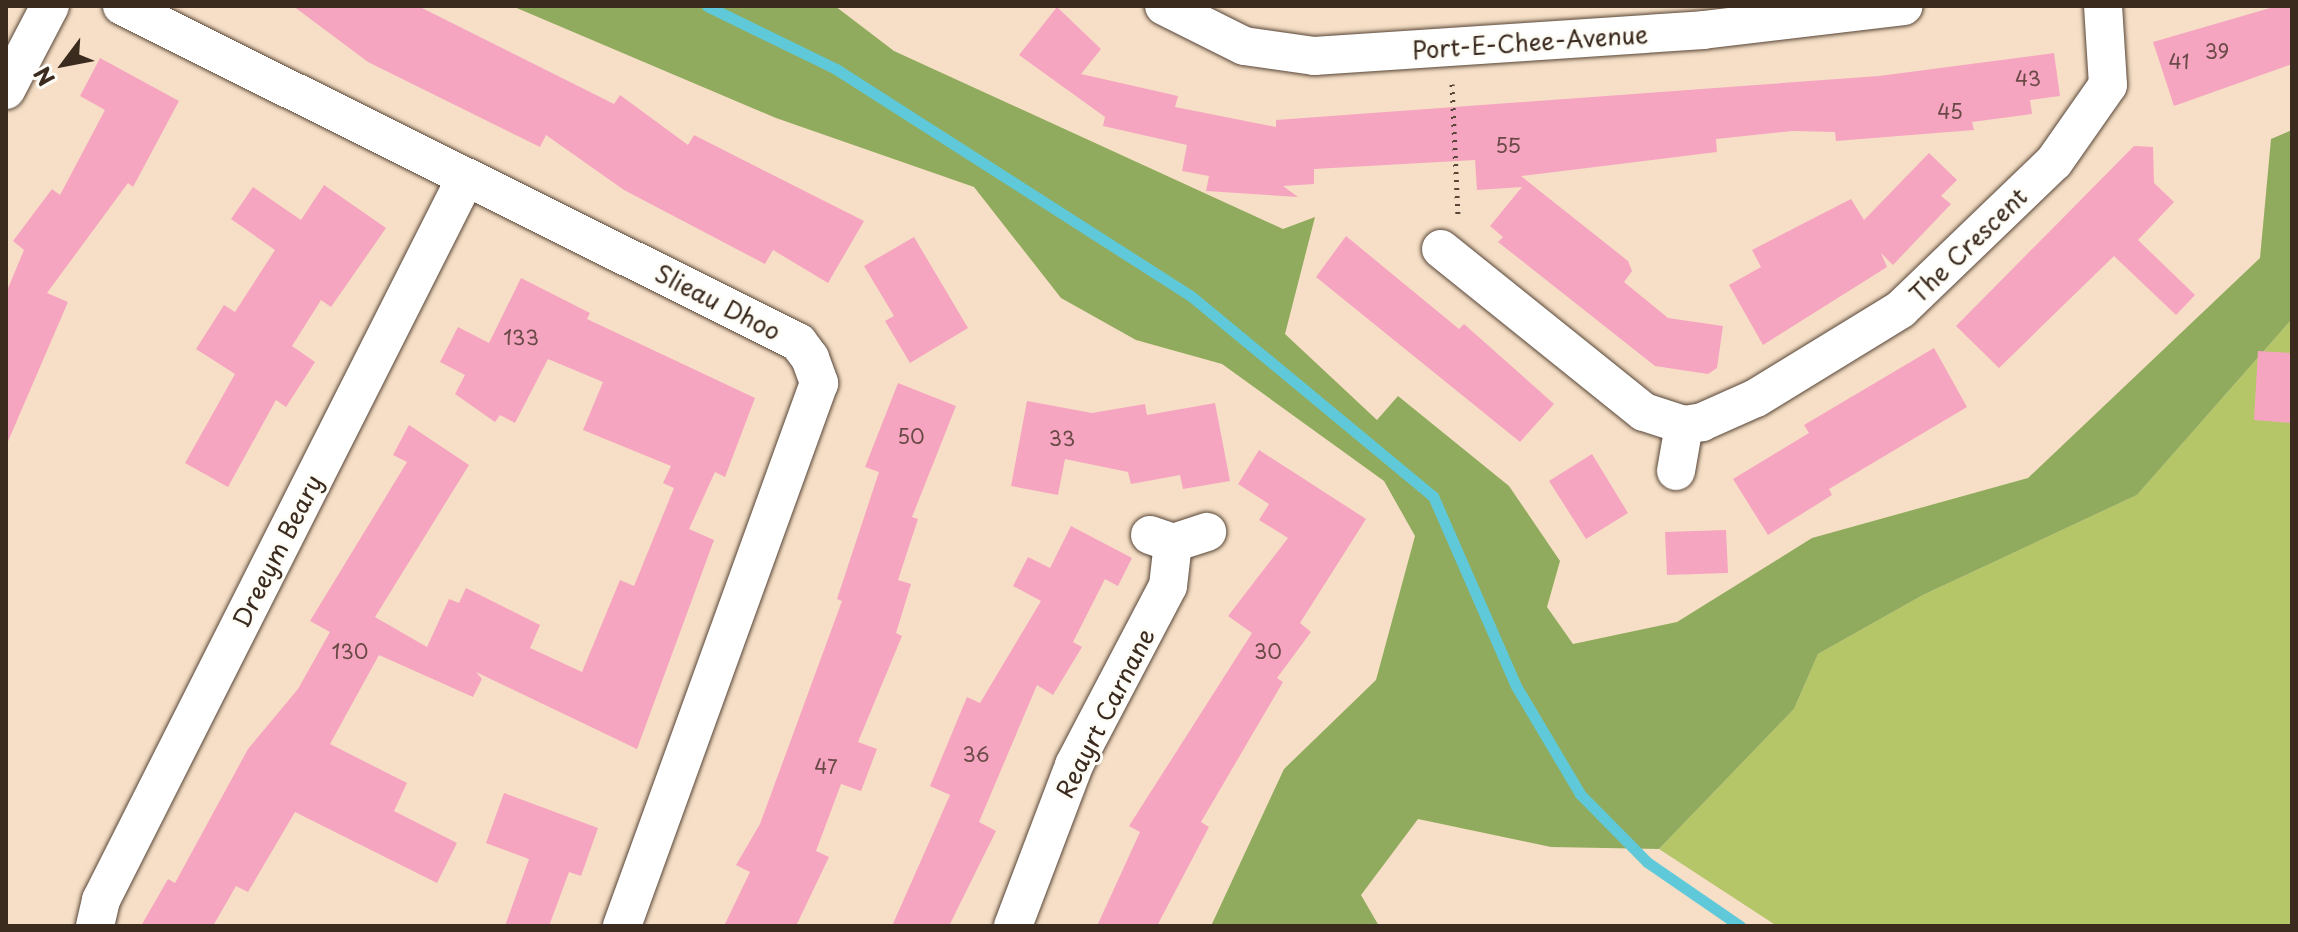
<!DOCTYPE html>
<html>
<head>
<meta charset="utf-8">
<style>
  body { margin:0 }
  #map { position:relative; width:2298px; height:932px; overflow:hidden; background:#f6dfc6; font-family:"Playpen Sans",sans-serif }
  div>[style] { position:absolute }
  .green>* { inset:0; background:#b5c669 }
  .forest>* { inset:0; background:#90ab5d }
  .stream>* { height:11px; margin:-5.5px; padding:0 5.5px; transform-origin:5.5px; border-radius:5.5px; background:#5fc9da }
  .building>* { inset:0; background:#f6a5c1 }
  .path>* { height:5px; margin-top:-2.5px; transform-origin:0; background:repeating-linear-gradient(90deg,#574537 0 2px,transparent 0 8px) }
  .roads { filter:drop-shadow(0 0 2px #574537) drop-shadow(0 0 2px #574537) }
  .minor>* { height:38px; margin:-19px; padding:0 19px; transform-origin:19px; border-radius:19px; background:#fff }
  span { translate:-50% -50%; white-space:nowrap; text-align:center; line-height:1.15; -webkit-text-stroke:6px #fdfcf7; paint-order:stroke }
  .number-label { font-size:20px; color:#6a4947 }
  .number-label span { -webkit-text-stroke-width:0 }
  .street-label { font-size:24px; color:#3b2a1e }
  .frame { position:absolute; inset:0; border:8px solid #3b2a1e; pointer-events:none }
  .north { position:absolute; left:24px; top:24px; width:80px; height:80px; -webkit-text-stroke:6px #fdfcf7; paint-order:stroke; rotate:238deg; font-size:22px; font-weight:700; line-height:32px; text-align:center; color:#3b2a1e }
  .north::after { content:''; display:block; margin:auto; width:28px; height:36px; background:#3b2a1e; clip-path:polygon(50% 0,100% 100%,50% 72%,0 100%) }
</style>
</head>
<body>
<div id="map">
  <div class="green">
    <i style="clip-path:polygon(2292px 319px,2292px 926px,1777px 926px,1659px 849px,1794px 709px,1818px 654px,1923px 595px,2137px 495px)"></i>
  </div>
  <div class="forest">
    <i style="clip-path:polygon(512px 6px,835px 6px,894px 51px,1283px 229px,1315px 217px,1285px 334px,1377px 420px,1398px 396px,1509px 486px,1560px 561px,1547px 607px,1573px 644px,1677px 622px,1812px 538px,2028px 478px,2260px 258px,2271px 139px,2292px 130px,2292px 319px,2137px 495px,1923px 595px,1818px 654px,1794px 709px,1659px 849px,1551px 847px,1418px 819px,1361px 895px,1379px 926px,1211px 926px,1284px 769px,1376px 680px,1415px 536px,1384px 481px,1222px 364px,1136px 340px,1061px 298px,974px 187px,776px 118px)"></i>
  </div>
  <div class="stream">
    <i style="left:707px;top:6px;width:144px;rotate:26deg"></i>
    <i style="left:836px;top:69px;width:421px;rotate:32.6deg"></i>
    <i style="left:1191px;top:296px;width:314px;rotate:39.6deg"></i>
    <i style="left:1433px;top:496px;width:207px;rotate:66.4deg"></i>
    <i style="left:1516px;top:686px;width:126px;rotate:59.3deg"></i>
    <i style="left:1580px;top:794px;width:95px;rotate:45.4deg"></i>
    <i style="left:1647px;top:862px;width:113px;rotate:34.5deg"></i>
  </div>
  <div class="building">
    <i style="clip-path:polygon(293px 6px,418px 6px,614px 104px,620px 95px,688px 145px,694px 135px,864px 221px,828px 283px,773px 250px,765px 264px,624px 190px,546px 135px,540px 147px,368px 62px)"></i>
    <i style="clip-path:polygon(2277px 6px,2292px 6px,2292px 64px,2174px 106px,2153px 42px)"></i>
    <i style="clip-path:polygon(1057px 7px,1101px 49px,1081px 74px,1178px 96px,1175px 107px,1276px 127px,1276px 120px,1879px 76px,2054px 53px,2060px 96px,2030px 100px,2032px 114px,1972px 122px,1974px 130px,1836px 141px,1835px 132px,1793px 131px,1716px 139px,1717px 152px,1521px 176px,1628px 261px,1632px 271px,1624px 282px,1668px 318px,1723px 326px,1717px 368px,1708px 374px,1655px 366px,1498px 242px,1503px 237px,1490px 226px,1522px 187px,1477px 190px,1475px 160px,1314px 169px,1314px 184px,1283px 186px,1298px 197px,1206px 191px,1209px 176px,1182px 171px,1187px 145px,1103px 126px,1105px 117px,1019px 55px)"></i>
    <i style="clip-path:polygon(100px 58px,179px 101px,133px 187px,128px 183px,47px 293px,68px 302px,6px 446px,6px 293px,24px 250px,13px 241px,52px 189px,60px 195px,105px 110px,80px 96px)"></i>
    <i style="clip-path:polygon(2134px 146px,2153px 147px,2154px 183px,2174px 202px,2138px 240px,2195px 295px,2176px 315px,2114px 256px,1999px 368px,1956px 326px)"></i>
    <i style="clip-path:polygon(1929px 153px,1957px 180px,1941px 196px,1951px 204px,1893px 265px,1881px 253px,1887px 267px,1763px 345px,1729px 285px,1761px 267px,1752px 250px,1851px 199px,1864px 220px)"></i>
    <i style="clip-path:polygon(324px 185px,386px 228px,331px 307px,321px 300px,292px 346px,315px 362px,286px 407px,276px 400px,228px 487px,185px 463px,235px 374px,196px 349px,224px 305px,235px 312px,275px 250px,231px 219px,253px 187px,301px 220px)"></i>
    <i style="clip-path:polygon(1346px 236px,1459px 329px,1464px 324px,1554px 404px,1520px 442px,1316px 277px)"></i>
    <i style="clip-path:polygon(914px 237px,968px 328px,910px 363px,885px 321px,894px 316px,864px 266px)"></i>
    <i style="clip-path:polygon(521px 278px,590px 313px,587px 319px,755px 398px,725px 477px,715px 472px,689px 529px,714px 540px,637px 749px,476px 672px,482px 679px,473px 697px,379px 655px,330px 744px,407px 783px,394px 811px,457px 843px,437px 883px,295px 812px,248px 892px,236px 886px,213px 926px,141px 926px,168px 879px,175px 883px,248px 749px,298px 689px,330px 632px,310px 621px,407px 462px,393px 455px,409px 425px,469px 465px,375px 617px,427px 647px,449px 599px,459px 603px,466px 588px,540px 625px,530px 648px,582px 672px,620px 580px,634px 586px,674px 488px,663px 483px,671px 466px,583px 430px,603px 382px,548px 359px,515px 423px,500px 415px,495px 422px,455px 394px,465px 375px,440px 362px,458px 327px,489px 343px)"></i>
    <i style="clip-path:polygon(1934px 348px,1967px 407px,1829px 489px,1832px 495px,1768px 535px,1733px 479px,1809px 433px,1804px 425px)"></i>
    <i style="clip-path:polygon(2258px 351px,2292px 353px,2292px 423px,2254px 420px)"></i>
    <i style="clip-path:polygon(898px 383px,956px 406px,912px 517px,918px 519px,898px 580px,911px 584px,896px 633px,902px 636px,858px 742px,877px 749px,861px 791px,841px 784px,816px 851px,829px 857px,796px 926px,724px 926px,750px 872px,736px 865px,760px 824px,842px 601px,837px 599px,879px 472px,865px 467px)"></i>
    <i style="clip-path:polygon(1027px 401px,1092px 413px,1145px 404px,1147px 415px,1215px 403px,1230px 481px,1183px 489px,1180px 475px,1131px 484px,1128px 472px,1065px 459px,1058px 495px,1011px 486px)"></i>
    <i style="clip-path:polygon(1259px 450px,1366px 519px,1300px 623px,1311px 632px,1277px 678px,1283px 682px,1201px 822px,1209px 827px,1157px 926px,1097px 926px,1140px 832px,1129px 826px,1252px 633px,1228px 616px,1288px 538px,1259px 520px,1269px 504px,1238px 484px)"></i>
    <i style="clip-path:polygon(1592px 454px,1628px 513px,1586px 539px,1549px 481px)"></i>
    <i style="clip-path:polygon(1071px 526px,1132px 558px,1118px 586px,1105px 579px,1073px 642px,1082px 647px,1053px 695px,1037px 685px,979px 822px,996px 831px,949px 926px,892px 926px,950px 795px,930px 786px,967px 697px,980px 703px,1041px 601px,1013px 586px,1028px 557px,1050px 568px)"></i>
    <i style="clip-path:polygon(1726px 530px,1728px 573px,1667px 575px,1665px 532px)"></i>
    <i style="clip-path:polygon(504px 793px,598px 828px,581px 876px,569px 872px,549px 926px,505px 926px,529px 859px,486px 843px)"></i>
  </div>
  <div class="path">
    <i style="left:1452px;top:84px;width:132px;rotate:87.4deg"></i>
  </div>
  <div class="roads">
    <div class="minor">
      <i style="left:122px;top:6px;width:755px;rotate:26.43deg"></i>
      <i style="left:798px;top:342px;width:20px;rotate:53deg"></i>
      <i style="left:810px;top:358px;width:27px;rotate:70deg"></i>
      <i style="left:819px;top:383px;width:578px;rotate:109.94deg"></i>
      <i style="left:1164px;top:6px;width:89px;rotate:26.6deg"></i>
      <i style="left:1244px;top:46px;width:71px;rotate:8.1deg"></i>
      <i style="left:1314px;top:56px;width:390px;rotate:-3.8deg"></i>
      <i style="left:1703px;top:30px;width:202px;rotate:-6.8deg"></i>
      <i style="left:6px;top:90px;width:95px;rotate:-62.4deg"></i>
      <i style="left:1441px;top:249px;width:260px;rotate:38.8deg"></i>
      <i style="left:1644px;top:412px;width:42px;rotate:18deg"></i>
      <i style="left:1684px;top:425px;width:18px;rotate:-9deg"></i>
      <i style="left:1702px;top:422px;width:59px;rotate:-24deg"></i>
      <i style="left:1756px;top:398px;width:170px;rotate:-31.5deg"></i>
      <i style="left:1901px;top:309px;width:212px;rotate:-43.9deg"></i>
      <i style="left:2054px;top:162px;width:94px;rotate:-55deg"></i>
      <i style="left:2108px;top:85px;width:79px;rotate:-93.6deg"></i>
      <i style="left:1676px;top:471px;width:47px;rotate:-80.1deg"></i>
      <i style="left:1150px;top:535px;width:24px;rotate:19deg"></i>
      <i style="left:1173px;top:543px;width:36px;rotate:-18deg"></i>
      <i style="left:95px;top:926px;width:27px;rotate:-77deg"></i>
      <i style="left:101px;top:900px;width:808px;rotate:-63.21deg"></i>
      <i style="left:1013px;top:926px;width:172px;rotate:-69.2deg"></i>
      <i style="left:1074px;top:765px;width:202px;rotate:-62.3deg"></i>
      <i style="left:1168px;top:586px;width:43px;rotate:-83.4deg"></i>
    </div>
  </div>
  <div class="number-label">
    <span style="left:2217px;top:51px">39</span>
    <span style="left:2179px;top:61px">41</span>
    <span style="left:2028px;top:78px">43</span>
    <span style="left:1950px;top:111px">45</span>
    <span style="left:1508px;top:145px">55</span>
    <span style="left:521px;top:337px">133</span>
    <span style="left:911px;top:436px">50</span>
    <span style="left:1062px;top:438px">33</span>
    <span style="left:350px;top:651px">130</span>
    <span style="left:1268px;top:651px">30</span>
    <span style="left:976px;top:754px">36</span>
    <span style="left:826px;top:766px">47</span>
  </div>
  <div class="street-label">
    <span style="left:1530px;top:42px;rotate:-4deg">Port-E-Chee-Avenue</span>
    <span style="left:1968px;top:245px;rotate:-44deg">The Crescent</span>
    <span style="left:718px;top:302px;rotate:27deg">Slieau Dhoo</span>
    <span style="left:277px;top:551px;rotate:-63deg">Dreeym Beary</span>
    <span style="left:1105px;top:713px;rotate:-63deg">Reayrt Carnane</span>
  </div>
  <div class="frame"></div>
  <div class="north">N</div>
</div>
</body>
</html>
